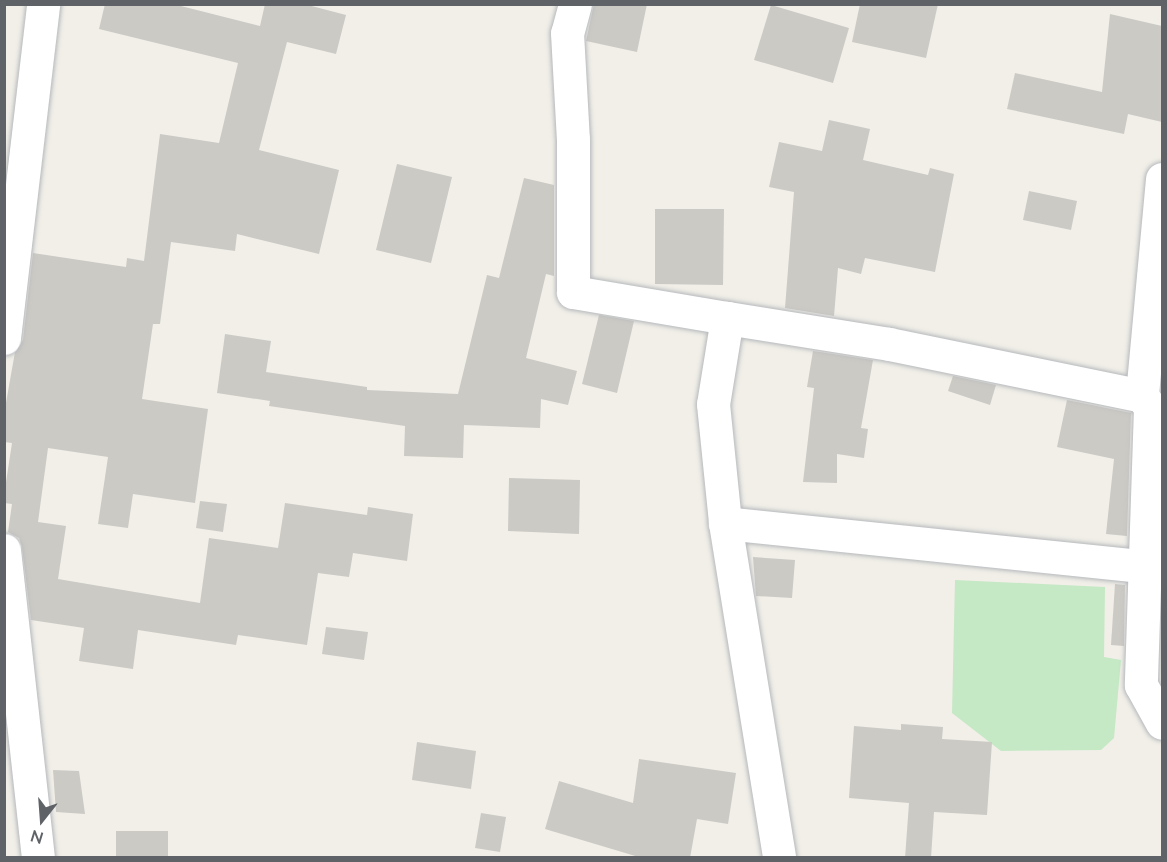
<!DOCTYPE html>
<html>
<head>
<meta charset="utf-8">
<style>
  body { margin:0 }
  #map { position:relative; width:1167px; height:862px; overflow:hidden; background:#f1efe8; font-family:Lato,sans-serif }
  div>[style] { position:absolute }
  .green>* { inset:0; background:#c5e8c5 }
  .building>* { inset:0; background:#cccac5 }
  .roads { filter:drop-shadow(0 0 2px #b5b8bc) drop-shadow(0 0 2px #b5b8bc) }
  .minor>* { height:33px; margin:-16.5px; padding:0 16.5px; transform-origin:16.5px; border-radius:16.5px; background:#fff }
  span { translate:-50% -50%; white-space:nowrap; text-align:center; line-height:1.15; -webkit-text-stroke:4.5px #fff; paint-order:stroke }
  .frame { position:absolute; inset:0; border:6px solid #5f6368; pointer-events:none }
  .north { position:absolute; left:12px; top:790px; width:60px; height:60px; -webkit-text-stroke:4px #fff; paint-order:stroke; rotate:197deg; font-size:16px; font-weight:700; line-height:24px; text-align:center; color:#5f6368 }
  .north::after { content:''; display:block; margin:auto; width:21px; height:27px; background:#5f6368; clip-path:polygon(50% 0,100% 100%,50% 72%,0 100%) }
</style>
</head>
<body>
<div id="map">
  <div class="green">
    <i style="clip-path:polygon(955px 580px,1105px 587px,1104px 657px,1121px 660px,1114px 738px,1101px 750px,1001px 751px,952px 713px)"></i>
  </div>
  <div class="building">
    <i style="clip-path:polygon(105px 4px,173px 4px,260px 26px,265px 4px,304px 4px,346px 15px,336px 54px,287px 42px,259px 150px,339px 170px,319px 254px,237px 234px,235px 251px,171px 242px,160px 324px,153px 324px,142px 399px,208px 409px,195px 503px,133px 494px,128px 528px,98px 524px,108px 457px,48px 448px,38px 522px,66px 526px,58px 579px,200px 603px,209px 538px,278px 548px,285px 503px,367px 515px,368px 507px,413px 514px,407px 561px,353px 553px,349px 577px,318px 573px,307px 645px,238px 635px,236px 645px,138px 630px,133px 669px,79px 661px,84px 628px,31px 620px,22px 547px,19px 538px,8px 532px,12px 504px,4px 503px,4px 495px,12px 443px,4px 442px,4px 414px,15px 352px,23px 340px,33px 253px,126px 267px,127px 258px,144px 261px,160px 134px,219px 143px,238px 63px,99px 29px)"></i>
    <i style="clip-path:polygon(594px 4px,647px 4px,637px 52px,586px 41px)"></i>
    <i style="clip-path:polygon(860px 4px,938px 4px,926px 58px,852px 42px)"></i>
    <i style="clip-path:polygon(771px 5px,849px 28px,833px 83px,754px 60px)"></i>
    <i style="clip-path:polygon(1110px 14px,1162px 26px,1162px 122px,1128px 114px,1124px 134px,1007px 109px,1015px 73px,1102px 92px)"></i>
    <i style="clip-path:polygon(829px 120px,870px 129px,863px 160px,928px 175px,930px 168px,954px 174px,935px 272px,865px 258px,861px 274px,838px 268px,834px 316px,785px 308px,794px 192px,769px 187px,779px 142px,822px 151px)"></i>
    <i style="clip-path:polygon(397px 164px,452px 177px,431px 263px,376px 250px)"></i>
    <i style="clip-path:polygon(524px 178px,554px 185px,554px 276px,546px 274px,526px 358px,577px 371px,568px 405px,541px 399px,540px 428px,464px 425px,463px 458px,404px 456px,405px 426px,269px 406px,270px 401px,217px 393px,225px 334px,271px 341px,266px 372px,367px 387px,367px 390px,458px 394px,487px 275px,499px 278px)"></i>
    <i style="clip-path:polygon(1029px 191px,1077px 201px,1071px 230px,1023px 220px)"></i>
    <i style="clip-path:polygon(655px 209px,724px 209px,723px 285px,655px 284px)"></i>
    <i style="clip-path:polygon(599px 315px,634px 321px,617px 393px,582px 384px)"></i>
    <i style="clip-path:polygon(813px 351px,873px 360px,861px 428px,868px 429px,864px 458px,837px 454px,837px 483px,803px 482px,814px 388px,807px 387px)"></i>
    <i style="clip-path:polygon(953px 376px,996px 385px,990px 405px,948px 391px)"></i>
    <i style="clip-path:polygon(1067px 400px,1131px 413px,1127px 536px,1106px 534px,1114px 459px,1057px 447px)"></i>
    <i style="clip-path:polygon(509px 478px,580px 480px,579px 534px,508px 531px)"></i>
    <i style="clip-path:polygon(200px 501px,227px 504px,223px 532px,196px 528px)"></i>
    <i style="clip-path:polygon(753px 557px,795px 560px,792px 598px,756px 596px)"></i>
    <i style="clip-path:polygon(1115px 584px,1125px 585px,1124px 646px,1111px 645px)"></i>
    <i style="clip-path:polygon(326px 627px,368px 632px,364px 660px,322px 654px)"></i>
    <i style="clip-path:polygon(901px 724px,943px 727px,942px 739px,992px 742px,987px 815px,934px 812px,931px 858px,905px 858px,909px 803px,849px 798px,854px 726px,901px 730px)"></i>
    <i style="clip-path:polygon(417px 742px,476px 751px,471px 789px,412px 780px)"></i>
    <i style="clip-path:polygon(639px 759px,736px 773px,728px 824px,697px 819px,690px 858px,642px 858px,545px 829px,559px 781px,633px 803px)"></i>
    <i style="clip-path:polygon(53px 770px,79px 771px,85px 814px,56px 812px)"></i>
    <i style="clip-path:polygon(481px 813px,506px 817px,500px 852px,475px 848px)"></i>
    <i style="clip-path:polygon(116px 831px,168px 831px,168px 858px,116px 858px)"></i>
  </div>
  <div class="roads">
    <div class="minor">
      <i style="left:575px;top:4px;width:30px;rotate:105deg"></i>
      <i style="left:567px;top:33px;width:106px;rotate:86.8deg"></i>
      <i style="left:573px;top:139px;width:153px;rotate:90deg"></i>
      <i style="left:573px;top:292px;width:156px;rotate:9.6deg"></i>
      <i style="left:727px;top:318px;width:87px;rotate:99.2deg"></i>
      <i style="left:713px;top:404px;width:120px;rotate:84.2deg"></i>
      <i style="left:725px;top:523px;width:439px;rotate:5.9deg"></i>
      <i style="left:1162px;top:179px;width:218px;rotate:95.3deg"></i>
      <i style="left:1142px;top:396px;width:14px;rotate:54deg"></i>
      <i style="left:1150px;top:407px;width:278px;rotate:91.9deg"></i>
      <i style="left:1141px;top:685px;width:43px;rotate:61.1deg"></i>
      <i style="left:727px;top:318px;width:164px;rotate:9.1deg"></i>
      <i style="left:889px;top:344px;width:258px;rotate:11.6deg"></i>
      <i style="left:4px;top:338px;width:336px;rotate:-83.3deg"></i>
      <i style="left:725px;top:523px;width:339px;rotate:80.8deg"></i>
      <i style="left:4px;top:550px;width:310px;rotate:83.7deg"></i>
    </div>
  </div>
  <div class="frame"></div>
  <div class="north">N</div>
</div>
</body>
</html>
